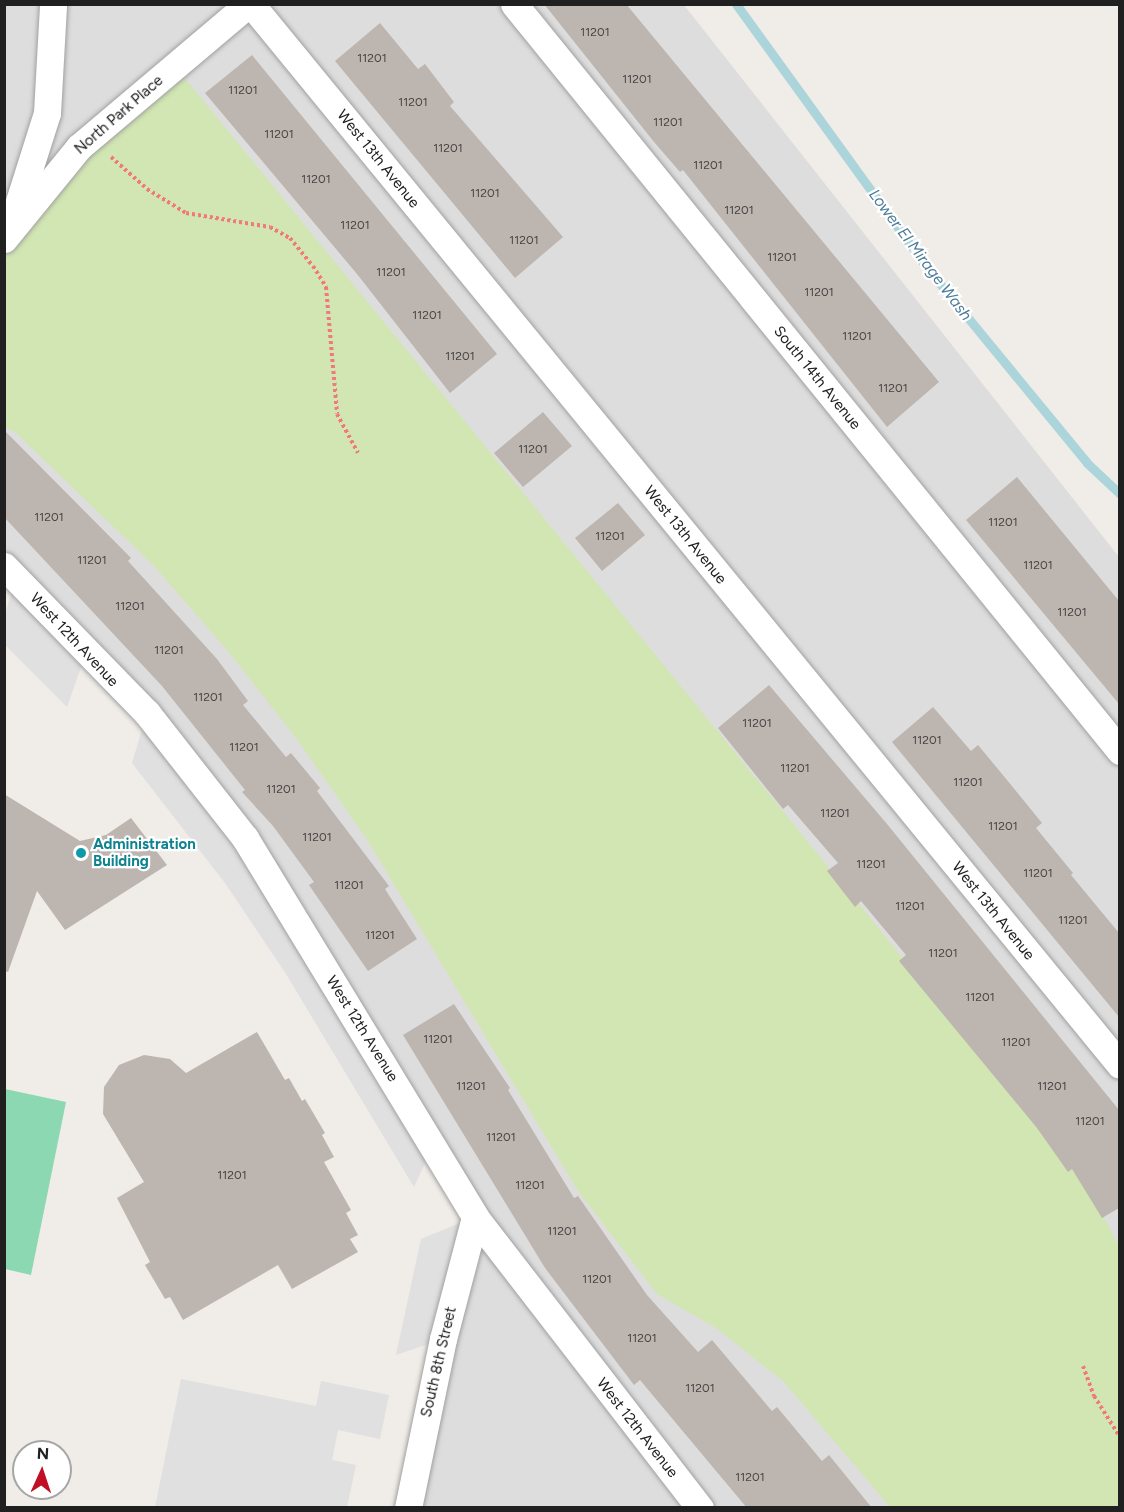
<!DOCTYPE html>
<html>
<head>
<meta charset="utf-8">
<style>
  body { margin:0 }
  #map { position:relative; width:1124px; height:1512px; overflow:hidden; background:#f0ece7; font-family:Figtree,sans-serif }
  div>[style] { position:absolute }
  .residential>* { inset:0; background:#dedddd }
  .grass>* { inset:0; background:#d1e6b2 }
  .pitch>* { inset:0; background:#8cd8b2 }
  .parking>* { inset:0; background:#e0e0e0 }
  .stream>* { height:9px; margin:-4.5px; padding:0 4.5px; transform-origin:4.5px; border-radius:4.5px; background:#abd5da }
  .building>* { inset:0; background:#bdb5b0 }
  .path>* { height:4px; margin-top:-2px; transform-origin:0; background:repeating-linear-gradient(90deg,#ef797b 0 3px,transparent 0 6px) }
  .roads { filter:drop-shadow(0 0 2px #a1a1a1) drop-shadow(0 0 2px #a1a1a1) }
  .street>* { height:27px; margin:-13.5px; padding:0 13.5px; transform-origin:13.5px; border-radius:13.5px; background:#fff }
  .dots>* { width:16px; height:16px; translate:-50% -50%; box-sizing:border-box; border:3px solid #fff; border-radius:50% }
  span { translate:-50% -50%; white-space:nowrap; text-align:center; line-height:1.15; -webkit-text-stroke:4.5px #fff; paint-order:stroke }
  .number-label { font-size:12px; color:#474544 }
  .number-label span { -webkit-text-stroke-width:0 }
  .street-label { font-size:15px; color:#202020 }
  .culture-label { font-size:15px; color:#0d838f; font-weight:700 }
  .left { translate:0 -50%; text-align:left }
  .water-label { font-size:16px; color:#4c7c9a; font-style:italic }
  .frame { position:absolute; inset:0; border:6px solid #202020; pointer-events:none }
  .north { position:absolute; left:12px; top:1440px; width:60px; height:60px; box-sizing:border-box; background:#fff; border:2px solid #a6a6a6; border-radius:50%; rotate:3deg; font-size:16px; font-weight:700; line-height:24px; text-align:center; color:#202020 }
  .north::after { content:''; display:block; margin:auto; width:21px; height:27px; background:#c01025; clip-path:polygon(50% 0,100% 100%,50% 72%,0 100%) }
</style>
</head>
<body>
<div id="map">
  <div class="residential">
    <i style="clip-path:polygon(4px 5px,684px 5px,1119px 557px,1119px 1507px,408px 1507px,475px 1217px,245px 838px,5px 566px)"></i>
  </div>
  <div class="grass">
    <i style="clip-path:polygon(175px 66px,1047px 1135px,1098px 1205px,1119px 1247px,1119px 1507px,890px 1507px,783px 1381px,716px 1328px,657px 1294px,578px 1191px,368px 841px,299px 742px,232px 656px,154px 566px,16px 433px,5px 427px,4px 239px)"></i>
  </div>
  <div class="pitch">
    <i style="clip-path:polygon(5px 1089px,66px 1102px,31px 1275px,5px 1269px)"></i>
  </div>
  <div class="parking">
    <i style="clip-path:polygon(16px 578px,86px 653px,67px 707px,5px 645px,5px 614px)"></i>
    <i style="clip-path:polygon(147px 713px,433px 1146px,414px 1187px,286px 974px,225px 883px,132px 763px)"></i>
    <i style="clip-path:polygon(475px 1217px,443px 1339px,396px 1355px,421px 1239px)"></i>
    <i style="clip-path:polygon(181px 1379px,316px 1406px,321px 1381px,389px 1395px,380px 1439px,338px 1430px,332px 1460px,356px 1465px,347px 1507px,155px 1507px)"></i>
  </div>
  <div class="stream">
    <i style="left:736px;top:4px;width:326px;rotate:54.1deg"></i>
    <i style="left:927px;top:268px;width:252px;rotate:50.6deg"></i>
    <i style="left:1087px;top:463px;width:45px;rotate:43.2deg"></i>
  </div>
  <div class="building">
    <i style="clip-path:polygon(544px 4px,626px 4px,939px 382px,887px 427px,683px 170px,680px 172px,654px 142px)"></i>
    <i style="clip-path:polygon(380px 23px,418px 69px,425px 64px,454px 102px,450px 106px,563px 237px,515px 278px,335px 61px)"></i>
    <i style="clip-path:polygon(252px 55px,497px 354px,450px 393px,357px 274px,205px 93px)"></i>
    <i style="clip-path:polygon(543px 412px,572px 446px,523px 487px,494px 453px)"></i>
    <i style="clip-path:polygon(4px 430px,131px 558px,128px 561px,217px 659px,248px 701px,243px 705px,286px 757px,291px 753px,320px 788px,317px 791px,389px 886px,385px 889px,417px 939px,368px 971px,309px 885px,314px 882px,273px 826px,242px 792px,245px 790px,162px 686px,4px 517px)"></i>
    <i style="clip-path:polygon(1017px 477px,1119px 601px,1119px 704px,966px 520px)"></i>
    <i style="clip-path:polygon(618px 503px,645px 535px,602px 571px,575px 538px)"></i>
    <i style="clip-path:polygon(769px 685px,887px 824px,1119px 1110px,1119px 1208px,1102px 1218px,1072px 1169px,1068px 1172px,1037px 1128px,899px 961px,906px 955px,861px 901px,855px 907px,827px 871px,838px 863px,788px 805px,783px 809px,718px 728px)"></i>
    <i style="clip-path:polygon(933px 707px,971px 751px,978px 745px,1007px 780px,1042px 823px,1036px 828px,1073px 873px,1071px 875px,1119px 933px,1119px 1017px,892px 742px)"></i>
    <i style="clip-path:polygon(4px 794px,80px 841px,106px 835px,131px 818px,167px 865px,65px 930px,37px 891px,8px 972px,4px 971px)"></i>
    <i style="clip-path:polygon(454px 1004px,510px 1088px,508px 1090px,574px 1198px,578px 1196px,647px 1295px,698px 1352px,712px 1340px,772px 1411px,777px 1407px,822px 1461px,829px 1455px,872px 1508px,747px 1508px,640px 1380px,634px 1385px,545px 1268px,403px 1035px)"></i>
    <i style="clip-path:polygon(257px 1032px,285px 1080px,289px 1078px,302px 1101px,305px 1099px,325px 1133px,322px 1135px,334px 1157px,324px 1162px,351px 1210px,346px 1213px,358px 1235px,350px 1239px,358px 1252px,292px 1289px,278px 1265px,183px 1320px,170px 1297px,165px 1299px,145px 1265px,150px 1262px,117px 1198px,144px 1182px,103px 1114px,104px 1087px,119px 1065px,144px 1055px,170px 1059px,186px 1073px)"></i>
  </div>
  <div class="path">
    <i style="left:111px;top:157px;width:48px;rotate:41.6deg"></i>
    <i style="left:147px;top:189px;width:46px;rotate:31.6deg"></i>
    <i style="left:186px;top:213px;width:85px;rotate:9.5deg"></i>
    <i style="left:270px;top:227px;width:23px;rotate:29deg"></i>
    <i style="left:290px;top:238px;width:36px;rotate:51deg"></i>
    <i style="left:313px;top:266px;width:25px;rotate:58deg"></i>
    <i style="left:326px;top:287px;width:127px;rotate:85deg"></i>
    <i style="left:337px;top:414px;width:44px;rotate:61.7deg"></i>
    <i style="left:1083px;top:1366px;width:32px;rotate:70deg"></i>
    <i style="left:1094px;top:1396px;width:49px;rotate:57.6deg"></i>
  </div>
  <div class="roads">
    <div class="street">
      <i style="left:251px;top:4px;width:1371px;rotate:50.68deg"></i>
      <i style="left:514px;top:4px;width:962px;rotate:50.95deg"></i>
      <i style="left:14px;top:217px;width:109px;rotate:-72.4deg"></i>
      <i style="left:47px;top:113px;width:109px;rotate:-86.8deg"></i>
      <i style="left:4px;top:239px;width:119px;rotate:-50.8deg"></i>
      <i style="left:79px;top:147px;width:221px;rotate:-40.2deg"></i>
      <i style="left:4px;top:566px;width:205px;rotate:45.8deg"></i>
      <i style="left:147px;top:713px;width:159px;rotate:51.9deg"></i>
      <i style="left:245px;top:838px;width:443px;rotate:58.7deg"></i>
      <i style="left:475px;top:1217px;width:368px;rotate:52.3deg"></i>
      <i style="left:408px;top:1508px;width:173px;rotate:-78.3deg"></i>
      <i style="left:443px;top:1339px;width:126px;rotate:-75.3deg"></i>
    </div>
  </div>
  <div class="dots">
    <i style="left:81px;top:853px;background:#0f9aa8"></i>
  </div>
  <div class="number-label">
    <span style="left:595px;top:33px">11201</span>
    <span style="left:372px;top:59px">11201</span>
    <span style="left:637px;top:80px">11201</span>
    <span style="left:243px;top:91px">11201</span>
    <span style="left:413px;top:103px">11201</span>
    <span style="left:668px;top:123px">11201</span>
    <span style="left:279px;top:135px">11201</span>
    <span style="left:448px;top:149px">11201</span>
    <span style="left:708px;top:166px">11201</span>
    <span style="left:316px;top:180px">11201</span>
    <span style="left:485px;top:194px">11201</span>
    <span style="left:739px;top:211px">11201</span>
    <span style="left:355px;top:226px">11201</span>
    <span style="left:524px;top:241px">11201</span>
    <span style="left:782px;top:258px">11201</span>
    <span style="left:391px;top:273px">11201</span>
    <span style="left:819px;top:293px">11201</span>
    <span style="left:427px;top:316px">11201</span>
    <span style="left:857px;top:337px">11201</span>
    <span style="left:460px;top:357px">11201</span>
    <span style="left:893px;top:389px">11201</span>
    <span style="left:533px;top:450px">11201</span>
    <span style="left:49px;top:518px">11201</span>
    <span style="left:1003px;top:523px">11201</span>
    <span style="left:610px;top:537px">11201</span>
    <span style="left:92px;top:561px">11201</span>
    <span style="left:1038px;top:566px">11201</span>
    <span style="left:130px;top:607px">11201</span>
    <span style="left:1072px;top:613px">11201</span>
    <span style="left:169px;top:651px">11201</span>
    <span style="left:208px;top:698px">11201</span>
    <span style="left:757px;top:724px">11201</span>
    <span style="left:927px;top:741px">11201</span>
    <span style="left:244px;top:748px">11201</span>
    <span style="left:795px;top:769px">11201</span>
    <span style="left:968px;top:783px">11201</span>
    <span style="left:281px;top:790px">11201</span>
    <span style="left:835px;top:814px">11201</span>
    <span style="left:1003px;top:827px">11201</span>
    <span style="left:317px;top:838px">11201</span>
    <span style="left:871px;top:865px">11201</span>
    <span style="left:1038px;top:874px">11201</span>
    <span style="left:349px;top:886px">11201</span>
    <span style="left:910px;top:907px">11201</span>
    <span style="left:1073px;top:921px">11201</span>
    <span style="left:380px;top:936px">11201</span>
    <span style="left:943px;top:954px">11201</span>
    <span style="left:980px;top:998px">11201</span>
    <span style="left:438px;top:1040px">11201</span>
    <span style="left:1016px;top:1043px">11201</span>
    <span style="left:471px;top:1087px">11201</span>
    <span style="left:1052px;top:1087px">11201</span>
    <span style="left:1090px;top:1122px">11201</span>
    <span style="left:501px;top:1138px">11201</span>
    <span style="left:232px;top:1176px">11201</span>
    <span style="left:530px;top:1186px">11201</span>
    <span style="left:562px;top:1232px">11201</span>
    <span style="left:597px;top:1280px">11201</span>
    <span style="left:642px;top:1339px">11201</span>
    <span style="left:700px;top:1389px">11201</span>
    <span style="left:750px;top:1478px">11201</span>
  </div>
  <div class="street-label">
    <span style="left:119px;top:115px;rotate:-41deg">North Park Place</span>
    <span style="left:378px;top:159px;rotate:51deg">West 13th Avenue</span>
    <span style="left:817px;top:378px;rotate:51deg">South 14th Avenue</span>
    <span style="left:685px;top:535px;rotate:51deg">West 13th Avenue</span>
    <span style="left:74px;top:640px;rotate:47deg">West 12th Avenue</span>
    <span style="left:993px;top:911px;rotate:51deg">West 13th Avenue</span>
    <span style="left:362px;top:1029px;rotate:58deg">West 12th Avenue</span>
    <span style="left:439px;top:1362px;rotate:-77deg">South 8th Street</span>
    <span style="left:637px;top:1428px;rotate:52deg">West 12th Avenue</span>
  </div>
  <div class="culture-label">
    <span class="left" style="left:93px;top:853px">Administration<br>Building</span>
  </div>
  <div class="water-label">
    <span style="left:920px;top:255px;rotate:53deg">Lower El Mirage Wash</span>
  </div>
  <div class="frame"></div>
  <div class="north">N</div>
</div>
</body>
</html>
